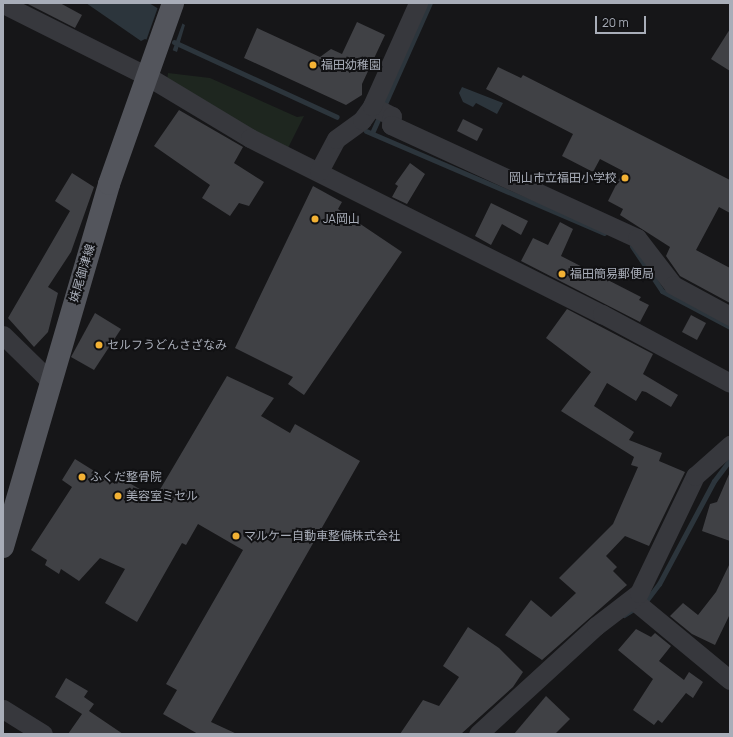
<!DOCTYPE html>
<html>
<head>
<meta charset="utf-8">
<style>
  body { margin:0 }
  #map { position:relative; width:733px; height:737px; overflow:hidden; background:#161618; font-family:Manrope,"Noto Sans JP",sans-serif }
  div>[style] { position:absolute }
  .green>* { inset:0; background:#1e261f }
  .water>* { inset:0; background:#2c353c }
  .pier>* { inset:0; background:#161618 }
  .stream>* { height:5px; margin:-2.5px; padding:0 2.5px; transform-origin:2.5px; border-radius:2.5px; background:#2c353c }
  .building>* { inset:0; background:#404145 }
  .minor>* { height:19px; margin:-9.5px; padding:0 9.5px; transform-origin:9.5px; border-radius:9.5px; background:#37383d }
  .major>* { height:22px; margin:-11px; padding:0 11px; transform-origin:11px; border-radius:11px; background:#53555c }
  .dots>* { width:11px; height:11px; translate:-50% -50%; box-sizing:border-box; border:2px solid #111113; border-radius:50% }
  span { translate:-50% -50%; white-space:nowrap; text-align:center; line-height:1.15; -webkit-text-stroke:4px #111113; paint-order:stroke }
  .poi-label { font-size:12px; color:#a8adb8 }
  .left { translate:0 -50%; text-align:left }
  .right { translate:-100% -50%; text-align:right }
  .street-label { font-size:12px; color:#a8adb8 }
  .frame { position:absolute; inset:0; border:4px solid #a8adb8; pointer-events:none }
  .scale { position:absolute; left:595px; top:16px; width:51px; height:18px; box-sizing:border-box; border:2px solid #a8adb8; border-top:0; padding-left:5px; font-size:12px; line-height:14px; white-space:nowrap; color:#a8adb8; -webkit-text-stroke:3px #111113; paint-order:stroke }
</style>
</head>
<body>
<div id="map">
  <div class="green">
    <i style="clip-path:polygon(168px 73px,210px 78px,297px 117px,304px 116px,288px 148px,249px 131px,167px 81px)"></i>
  </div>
  <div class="water">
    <i style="clip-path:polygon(86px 3px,149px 3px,185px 25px,177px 52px,145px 39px,141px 41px)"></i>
    <i style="clip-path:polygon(462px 87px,503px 103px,497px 114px,476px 103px,473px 107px,463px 102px,459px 93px)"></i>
  </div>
  <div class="pier">
    <i style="clip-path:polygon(158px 7px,183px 22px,172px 52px,146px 41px)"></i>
  </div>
  <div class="stream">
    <i style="left:174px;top:42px;width:179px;rotate:24.7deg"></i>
    <i style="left:366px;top:131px;width:259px;rotate:23.2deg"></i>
    <i style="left:372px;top:133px;width:142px;rotate:-66deg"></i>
    <i style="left:632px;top:246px;width:54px;rotate:56.3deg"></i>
    <i style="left:662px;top:291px;width:77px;rotate:27.9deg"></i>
    <i style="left:624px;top:615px;width:26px;rotate:-32deg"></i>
    <i style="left:646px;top:601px;width:21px;rotate:-53deg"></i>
    <i style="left:659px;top:584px;width:117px;rotate:-61.9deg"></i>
    <i style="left:714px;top:481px;width:26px;rotate:-53deg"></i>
  </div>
  <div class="building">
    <i style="clip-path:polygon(26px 3px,60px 3px,82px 15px,75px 28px)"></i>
    <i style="clip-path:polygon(357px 22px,385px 35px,362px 84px,362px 95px,346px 105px,244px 58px,257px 28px,320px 57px,331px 49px,342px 54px)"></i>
    <i style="clip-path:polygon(730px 29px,730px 71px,711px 59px)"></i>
    <i style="clip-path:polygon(498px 67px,521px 78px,523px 75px,730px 180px,730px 213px,719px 207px,696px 250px,730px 268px,730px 303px,680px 276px,666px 256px,670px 247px,620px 215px,623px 209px,608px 201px,623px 171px,600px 159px,593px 172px,562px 156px,573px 134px,486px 89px)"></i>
    <i style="clip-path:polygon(179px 110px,243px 147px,234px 163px,264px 182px,249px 206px,239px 203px,230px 216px,202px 198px,210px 185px,154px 146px)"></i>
    <i style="clip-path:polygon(463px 119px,483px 129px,477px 141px,457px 131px)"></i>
    <i style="clip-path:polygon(410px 163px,425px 174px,407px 204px,392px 197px,398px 186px,395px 184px)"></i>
    <i style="clip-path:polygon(72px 173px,94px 187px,71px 252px,48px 287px,58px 293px,48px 332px,34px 347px,8px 318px,70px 211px,55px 201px)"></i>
    <i style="clip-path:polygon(313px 186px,342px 202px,338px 209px,402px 252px,304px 395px,288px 384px,293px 377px,235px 348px)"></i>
    <i style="clip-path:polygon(491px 203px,528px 221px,521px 235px,502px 224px,491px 245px,475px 236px)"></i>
    <i style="clip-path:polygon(560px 222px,573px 229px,561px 256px,641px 297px,639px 300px,649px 305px,640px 322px,521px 261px,533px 238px,548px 245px)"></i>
    <i style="clip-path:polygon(567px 309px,653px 354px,643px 374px,678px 395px,671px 407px,646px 392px,642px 391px,636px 401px,607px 383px,594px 406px,634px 432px,629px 440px,662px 453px,659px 461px,685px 472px,649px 546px,625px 536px,606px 556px,617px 567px,613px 571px,627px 585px,542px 660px,505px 635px,531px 600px,551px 617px,576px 593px,559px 578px,613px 524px,638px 467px,631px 465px,634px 457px,561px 411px,591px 372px,546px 338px)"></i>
    <i style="clip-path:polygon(95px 313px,121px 329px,94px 370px,71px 357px)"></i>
    <i style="clip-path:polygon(691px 315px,706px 323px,697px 340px,682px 332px)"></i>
    <i style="clip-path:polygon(227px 376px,274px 398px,261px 416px,290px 433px,295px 424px,360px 461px,211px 722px,237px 734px,198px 734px,163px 714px,177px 690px,166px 684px,243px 550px,198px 524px,186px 545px,182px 543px,137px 622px,105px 603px,125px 569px,100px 558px,79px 581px,61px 569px,59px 574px,45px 565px,47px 560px,31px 550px,72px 487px,62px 480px,75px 459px,115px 484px,119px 477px,155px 498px)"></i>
    <i style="clip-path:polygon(730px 472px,730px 541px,702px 531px,710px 504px,717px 502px)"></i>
    <i style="clip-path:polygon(730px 563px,730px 614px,715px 645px,692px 634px,670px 616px,683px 603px,698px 615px,716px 592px)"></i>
    <i style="clip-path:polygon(468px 627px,499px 648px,523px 672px,513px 687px,461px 734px,400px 734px,423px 700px,439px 706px,457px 680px,459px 677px,443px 666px)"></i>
    <i style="clip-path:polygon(636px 629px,651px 637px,655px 633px,671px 646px,659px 661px,684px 680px,689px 672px,703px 682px,693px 698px,686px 693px,662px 723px,658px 720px,654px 725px,633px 710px,653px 679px,618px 650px)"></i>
    <i style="clip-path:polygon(66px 678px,88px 691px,84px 697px,94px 704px,89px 711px,123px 734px,68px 734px,82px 714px,55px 697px)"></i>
    <i style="clip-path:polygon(546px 696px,570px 719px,555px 734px,514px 734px)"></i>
  </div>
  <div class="minor">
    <i style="left:3px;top:4px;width:161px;rotate:26.6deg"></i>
    <i style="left:147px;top:76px;width:120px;rotate:31deg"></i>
    <i style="left:250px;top:138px;width:394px;rotate:26.6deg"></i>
    <i style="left:602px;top:314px;width:145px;rotate:28.3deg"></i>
    <i style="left:372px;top:106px;width:22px;rotate:27deg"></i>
    <i style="left:392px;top:116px;width:9px;rotate:96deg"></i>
    <i style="left:391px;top:125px;width:271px;rotate:24.7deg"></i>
    <i style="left:637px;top:238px;width:59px;rotate:52.5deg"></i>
    <i style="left:673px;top:285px;width:65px;rotate:28.5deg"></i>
    <i style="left:319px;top:171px;width:36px;rotate:-62deg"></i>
    <i style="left:336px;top:139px;width:32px;rotate:-36deg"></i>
    <i style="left:362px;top:120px;width:17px;rotate:-54deg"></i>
    <i style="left:372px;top:106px;width:113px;rotate:-65.9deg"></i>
    <i style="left:3px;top:335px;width:64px;rotate:44.4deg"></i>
    <i style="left:632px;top:599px;width:127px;rotate:39.6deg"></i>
    <i style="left:3px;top:709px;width:47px;rotate:32deg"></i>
    <i style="left:478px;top:734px;width:160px;rotate:-42.5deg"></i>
    <i style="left:596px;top:626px;width:54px;rotate:-37.5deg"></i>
    <i style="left:639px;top:593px;width:130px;rotate:-64.4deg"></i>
    <i style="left:695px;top:476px;width:47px;rotate:-41.5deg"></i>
  </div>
  <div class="major">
    <i style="left:3px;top:547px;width:378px;rotate:-73.7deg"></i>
    <i style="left:109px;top:184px;width:192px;rotate:-70.5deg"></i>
  </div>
  <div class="dots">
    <i style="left:313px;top:65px;background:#f2b134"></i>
    <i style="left:625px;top:178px;background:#f2b134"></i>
    <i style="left:315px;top:219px;background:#f2b134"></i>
    <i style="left:562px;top:274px;background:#f2b134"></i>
    <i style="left:99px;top:345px;background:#f2b134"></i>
    <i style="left:82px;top:477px;background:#f2b134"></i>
    <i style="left:118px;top:496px;background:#f2b134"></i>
    <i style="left:236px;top:536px;background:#f2b134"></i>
  </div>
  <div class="poi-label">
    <span class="left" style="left:321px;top:65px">福田幼稚園</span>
    <span class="right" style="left:617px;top:178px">岡山市立福田小学校</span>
    <span class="left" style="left:323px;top:219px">JA岡山</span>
    <span class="left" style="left:570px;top:274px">福田簡易郵便局</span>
    <span class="left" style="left:107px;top:345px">セルフうどんさざなみ</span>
    <span class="left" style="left:90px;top:477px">ふくだ整骨院</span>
    <span class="left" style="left:126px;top:496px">美容室ミセル</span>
    <span class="left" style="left:244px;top:536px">マルケー自動車整備株式会社</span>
  </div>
  <div class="street-label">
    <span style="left:82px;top:273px;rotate:-73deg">妹尾御津線</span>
  </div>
  <div class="frame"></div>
  <div class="scale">20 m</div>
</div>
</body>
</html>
